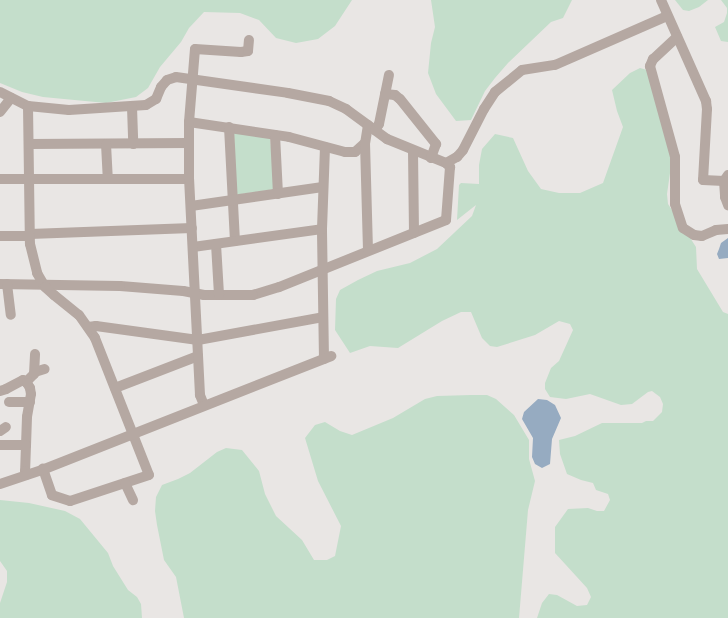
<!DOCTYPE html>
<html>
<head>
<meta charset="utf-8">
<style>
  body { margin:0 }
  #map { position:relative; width:728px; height:618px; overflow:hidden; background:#e9e6e4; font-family:"Zilla Slab",serif }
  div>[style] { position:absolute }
  .green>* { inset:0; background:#c4decb }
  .water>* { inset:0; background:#96abc1 }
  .minor>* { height:10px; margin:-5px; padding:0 5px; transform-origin:5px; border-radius:5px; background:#b5a8a2 }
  span { translate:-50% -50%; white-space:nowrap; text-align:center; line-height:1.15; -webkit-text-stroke:3.5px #e9e6e4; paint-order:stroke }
</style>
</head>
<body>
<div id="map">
  <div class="green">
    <i style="clip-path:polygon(0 0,352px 0,335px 26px,318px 39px,296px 43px,276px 38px,259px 20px,240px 13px,204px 12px,189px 28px,181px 42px,160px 67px,148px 88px,136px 97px,106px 103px,43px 97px,22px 92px,0 83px)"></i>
    <i style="clip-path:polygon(431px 0,572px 0,563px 18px,551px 22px,508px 63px,495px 78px,485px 91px,471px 120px,456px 121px,436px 94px,428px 73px,431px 43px,435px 27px)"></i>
    <i style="clip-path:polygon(675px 0,708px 0,699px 7px,689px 11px,683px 10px)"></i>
    <i style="clip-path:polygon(721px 0,728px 0,728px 42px,721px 41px,715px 27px,724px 22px,727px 13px,727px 8px)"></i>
    <i style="clip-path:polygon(640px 68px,647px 70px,672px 159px,667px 194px,668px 204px,696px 247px,697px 269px,723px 312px,728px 314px,728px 618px,537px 618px,542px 603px,549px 594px,557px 595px,577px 606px,587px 605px,591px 597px,587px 588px,555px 553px,555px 527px,568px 509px,588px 508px,597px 511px,604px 511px,610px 500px,608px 494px,596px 490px,593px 483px,581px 480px,567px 474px,560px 454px,559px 440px,575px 436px,602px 423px,642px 423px,646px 421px,653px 421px,662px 412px,663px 404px,660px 397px,652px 391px,648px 392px,632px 404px,621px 405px,590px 394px,566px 399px,550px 397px,545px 389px,545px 383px,551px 368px,559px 361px,573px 330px,570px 324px,559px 321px,535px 335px,497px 347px,490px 346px,482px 338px,471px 312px,461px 312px,442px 321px,398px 348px,370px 346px,350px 353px,335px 330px,336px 299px,340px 290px,358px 280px,377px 271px,410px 263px,437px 249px,472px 216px,476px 205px,457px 220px,459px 185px,461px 183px,479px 184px,479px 165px,482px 149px,495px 134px,513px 138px,528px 171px,541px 189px,559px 193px,580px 193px,603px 183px,623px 127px,617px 111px,612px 90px,630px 73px)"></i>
    <i style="clip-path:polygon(234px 132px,270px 138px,275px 189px,235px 195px)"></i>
    <i style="clip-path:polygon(471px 395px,487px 395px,496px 399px,514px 415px,529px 440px,529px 459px,535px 481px,528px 510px,519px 618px,184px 618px,176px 577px,164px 560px,157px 525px,155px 511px,156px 497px,162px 485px,178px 479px,190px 473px,217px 452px,226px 448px,242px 450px,259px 471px,265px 494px,276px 516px,302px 540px,314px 560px,327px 560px,335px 556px,341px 526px,318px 481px,305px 438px,315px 425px,325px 422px,340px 431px,352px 435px,393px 418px,425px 399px,437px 396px)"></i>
    <i style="clip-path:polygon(0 500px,29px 503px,65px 511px,80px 519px,108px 553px,113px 566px,128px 590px,137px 597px,141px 604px,142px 618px,0 618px,0 603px,7px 582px,7px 571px,0 561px)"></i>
  </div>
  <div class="water">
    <i style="clip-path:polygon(728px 238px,728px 258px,719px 259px,717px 254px,719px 249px,721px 243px)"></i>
    <i style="clip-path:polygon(538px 399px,547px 400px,555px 405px,561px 418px,552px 439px,550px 464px,542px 468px,535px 464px,532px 457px,533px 438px,522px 419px,524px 412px)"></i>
  </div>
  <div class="minor">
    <i style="left:661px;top:0;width:111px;rotate:66deg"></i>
    <i style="left:706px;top:101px;width:8px;rotate:83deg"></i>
    <i style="left:707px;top:109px;width:71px;rotate:93.2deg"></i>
    <i style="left:703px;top:180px;width:21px;rotate:3deg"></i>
    <i style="left:677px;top:37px;width:33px;rotate:137deg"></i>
    <i style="left:653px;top:59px;width:8px;rotate:113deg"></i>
    <i style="left:650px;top:66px;width:94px;rotate:74.6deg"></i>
    <i style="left:675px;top:157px;width:47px;rotate:90deg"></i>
    <i style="left:675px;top:204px;width:25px;rotate:72deg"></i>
    <i style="left:683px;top:228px;width:13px;rotate:32deg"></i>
    <i style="left:694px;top:235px;width:8px;rotate:7deg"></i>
    <i style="left:702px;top:236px;width:15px;rotate:-23deg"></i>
    <i style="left:716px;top:230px;width:12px;rotate:-5deg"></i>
    <i style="left:0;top:92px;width:31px;rotate:27deg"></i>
    <i style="left:28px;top:106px;width:41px;rotate:5.6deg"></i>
    <i style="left:69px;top:110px;width:77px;rotate:-3.7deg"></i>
    <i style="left:146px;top:105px;width:12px;rotate:-31deg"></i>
    <i style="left:156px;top:99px;width:13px;rotate:-67deg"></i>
    <i style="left:161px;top:87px;width:9px;rotate:-49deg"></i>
    <i style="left:167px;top:80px;width:9px;rotate:-18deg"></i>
    <i style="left:176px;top:77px;width:113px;rotate:8.1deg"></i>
    <i style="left:288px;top:93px;width:42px;rotate:11deg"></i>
    <i style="left:329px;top:101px;width:19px;rotate:25deg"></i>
    <i style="left:346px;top:109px;width:51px;rotate:36.2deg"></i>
    <i style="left:387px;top:139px;width:64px;rotate:22.1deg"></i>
    <i style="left:446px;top:163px;width:6px;rotate:45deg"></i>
    <i style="left:450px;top:167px;width:53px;rotate:94.3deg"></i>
    <i style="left:446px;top:220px;width:180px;rotate:158.1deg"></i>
    <i style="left:279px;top:287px;width:27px;rotate:163deg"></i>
    <i style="left:253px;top:295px;width:49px;rotate:180deg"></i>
    <i style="left:204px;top:295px;width:21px;rotate:-169deg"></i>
    <i style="left:183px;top:291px;width:63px;rotate:-175.5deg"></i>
    <i style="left:120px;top:286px;width:120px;rotate:-179deg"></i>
    <i style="left:385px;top:94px;width:10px;rotate:6deg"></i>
    <i style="left:395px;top:95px;width:6px;rotate:39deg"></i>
    <i style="left:400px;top:99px;width:58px;rotate:51.3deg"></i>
    <i style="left:436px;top:144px;width:15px;rotate:110deg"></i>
    <i style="left:28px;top:106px;width:138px;rotate:89.2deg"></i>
    <i style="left:30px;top:244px;width:30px;rotate:76deg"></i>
    <i style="left:37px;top:273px;width:16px;rotate:60deg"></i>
    <i style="left:45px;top:287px;width:12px;rotate:42deg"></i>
    <i style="left:54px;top:295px;width:32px;rotate:39deg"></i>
    <i style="left:79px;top:315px;width:28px;rotate:55deg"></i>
    <i style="left:95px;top:338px;width:147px;rotate:68.5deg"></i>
    <i style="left:149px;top:475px;width:83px;rotate:161.8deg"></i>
    <i style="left:70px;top:501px;width:19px;rotate:-162deg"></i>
    <i style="left:52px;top:495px;width:28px;rotate:-109deg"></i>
    <i style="left:132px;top:107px;width:37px;rotate:88deg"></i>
    <i style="left:0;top:112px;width:18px;rotate:-52deg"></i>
    <i style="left:189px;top:122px;width:101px;rotate:8.5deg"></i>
    <i style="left:289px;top:137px;width:58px;rotate:15deg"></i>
    <i style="left:345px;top:152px;width:10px"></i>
    <i style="left:355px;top:152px;width:13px;rotate:-42deg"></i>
    <i style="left:368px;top:125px;width:18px;rotate:99deg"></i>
    <i style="left:365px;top:143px;width:107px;rotate:88.4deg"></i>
    <i style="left:229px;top:127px;width:114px;rotate:87deg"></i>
    <i style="left:375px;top:130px;width:7px;rotate:-56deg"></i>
    <i style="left:379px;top:124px;width:50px;rotate:-78.5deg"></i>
    <i style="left:275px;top:135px;width:59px;rotate:87.1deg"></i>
    <i style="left:29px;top:144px;width:159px;rotate:-0.4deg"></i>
    <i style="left:106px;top:144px;width:35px;rotate:87deg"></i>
    <i style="left:413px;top:151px;width:82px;rotate:89.3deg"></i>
    <i style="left:446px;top:163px;width:13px;rotate:-29deg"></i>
    <i style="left:457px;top:157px;width:9px;rotate:-49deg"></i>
    <i style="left:463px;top:150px;width:46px;rotate:-62.9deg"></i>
    <i style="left:484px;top:109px;width:20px;rotate:-57deg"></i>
    <i style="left:495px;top:92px;width:35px;rotate:-39deg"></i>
    <i style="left:522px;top:70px;width:33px;rotate:-9deg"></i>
    <i style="left:555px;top:65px;width:122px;rotate:-23.6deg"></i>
    <i style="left:728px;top:175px;width:7px;rotate:124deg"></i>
    <i style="left:724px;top:181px;width:16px;rotate:86deg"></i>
    <i style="left:725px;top:197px;width:9px;rotate:69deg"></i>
    <i style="left:0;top:179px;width:189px"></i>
    <i style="left:191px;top:206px;width:133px;rotate:-8.2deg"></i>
    <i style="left:30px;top:234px;width:162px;rotate:-2.1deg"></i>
    <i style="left:0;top:236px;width:30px"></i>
    <i style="left:216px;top:244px;width:51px;rotate:86.6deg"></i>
    <i style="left:193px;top:247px;width:130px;rotate:-7.9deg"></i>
    <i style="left:7px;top:284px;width:31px;rotate:83deg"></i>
    <i style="left:88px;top:327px;width:8px;rotate:-7deg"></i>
    <i style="left:96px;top:326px;width:103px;rotate:7.8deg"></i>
    <i style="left:198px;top:340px;width:127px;rotate:-10.4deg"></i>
    <i style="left:324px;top:359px;width:130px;rotate:-90.9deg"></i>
    <i style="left:322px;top:229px;width:82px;rotate:-87.9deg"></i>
    <i style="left:35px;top:372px;width:10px;rotate:-17deg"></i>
    <i style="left:26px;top:382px;width:11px;rotate:-45deg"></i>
    <i style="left:34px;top:374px;width:20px;rotate:-87deg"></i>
    <i style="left:115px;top:388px;width:89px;rotate:-21.1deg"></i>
    <i style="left:0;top:391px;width:6px;rotate:-18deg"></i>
    <i style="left:6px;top:389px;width:19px;rotate:-28deg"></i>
    <i style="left:23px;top:380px;width:5px;rotate:37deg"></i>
    <i style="left:27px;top:383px;width:6px;rotate:59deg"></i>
    <i style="left:30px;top:388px;width:6px;rotate:81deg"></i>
    <i style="left:31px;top:394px;width:23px;rotate:100deg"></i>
    <i style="left:27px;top:417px;width:28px;rotate:92deg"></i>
    <i style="left:26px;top:445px;width:26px;rotate:92deg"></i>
    <i style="left:25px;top:471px;width:4px;rotate:63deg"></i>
    <i style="left:9px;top:402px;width:21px"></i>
    <i style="left:204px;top:405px;width:11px;rotate:-112deg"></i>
    <i style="left:200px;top:395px;width:216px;rotate:-92.9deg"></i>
    <i style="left:189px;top:179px;width:57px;rotate:-90deg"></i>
    <i style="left:189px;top:122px;width:73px;rotate:-85.3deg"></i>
    <i style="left:195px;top:49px;width:46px;rotate:3.7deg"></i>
    <i style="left:241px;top:52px;width:7px;rotate:-8deg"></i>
    <i style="left:248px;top:51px;width:11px;rotate:-85deg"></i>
    <i style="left:0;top:431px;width:7px;rotate:-34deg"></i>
    <i style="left:0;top:445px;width:26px"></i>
    <i style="left:125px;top:483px;width:19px;rotate:65deg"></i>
    <i style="left:0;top:484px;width:44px;rotate:-18.4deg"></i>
    <i style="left:42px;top:470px;width:311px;rotate:-21.5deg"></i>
  </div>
</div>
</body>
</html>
